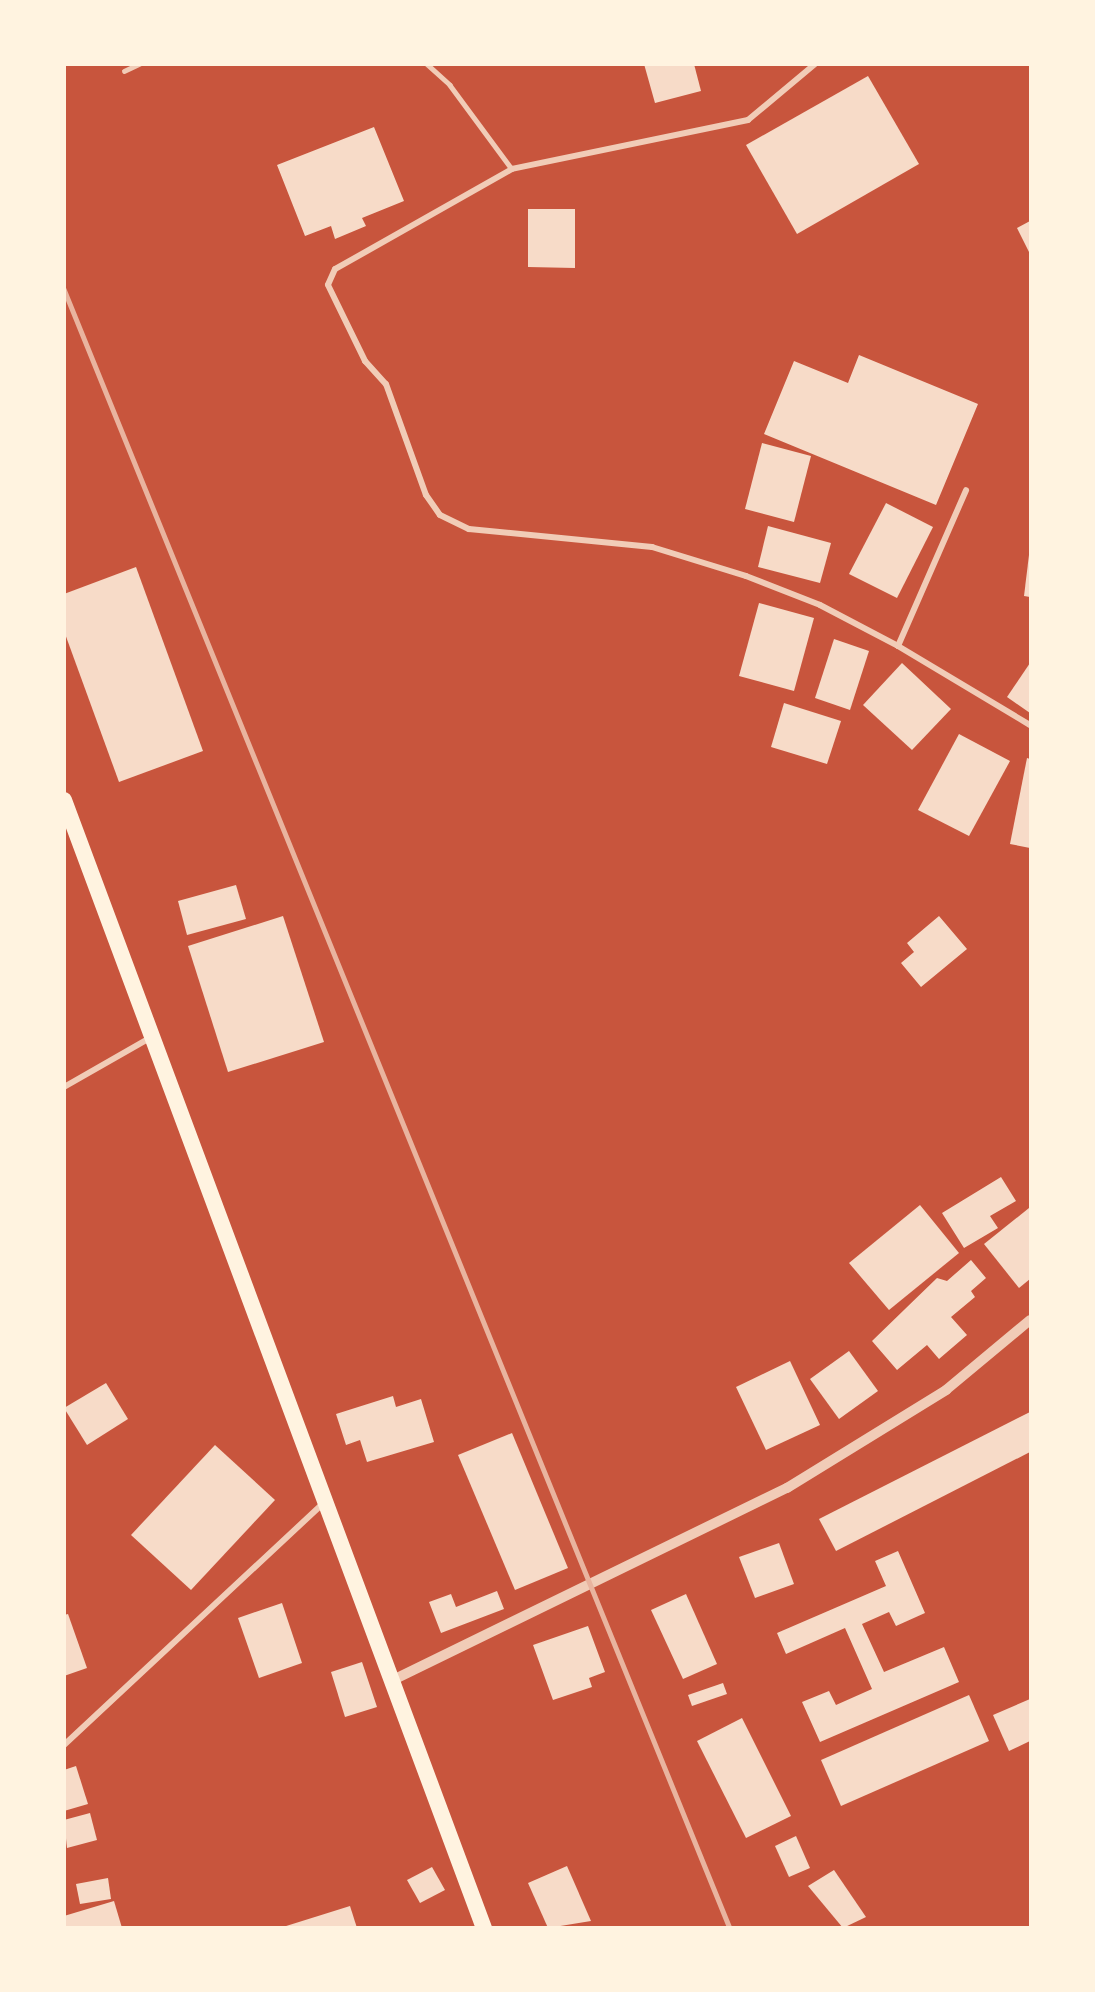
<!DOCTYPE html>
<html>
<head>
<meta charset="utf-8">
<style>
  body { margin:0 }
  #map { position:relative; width:1095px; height:1992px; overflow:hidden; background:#c8553d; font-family:"Noto Serif",serif }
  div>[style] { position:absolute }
  .building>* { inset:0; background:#f7dbc8 }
  .service>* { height:4.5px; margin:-2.25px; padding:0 2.25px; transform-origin:2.25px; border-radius:2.25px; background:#f1ccb7 }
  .minor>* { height:6px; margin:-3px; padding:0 3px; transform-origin:3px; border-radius:3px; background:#f1ccb7 }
  .tertiary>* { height:10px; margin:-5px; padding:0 5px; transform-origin:5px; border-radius:5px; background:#f1ccb7 }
  .trunk>* { height:16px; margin:-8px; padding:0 8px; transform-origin:8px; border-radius:8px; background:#fff3e0 }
  .rail>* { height:4.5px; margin:-2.25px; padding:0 2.25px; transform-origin:2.25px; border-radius:2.25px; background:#e9b49f }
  span { translate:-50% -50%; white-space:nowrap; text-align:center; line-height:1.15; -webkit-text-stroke:6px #fff3e0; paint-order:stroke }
  .frame { position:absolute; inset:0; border:66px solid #fff3e0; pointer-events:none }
</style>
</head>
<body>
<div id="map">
  <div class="building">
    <i style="clip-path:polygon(644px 64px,694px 64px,701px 91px,655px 103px)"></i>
    <i style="clip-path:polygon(868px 76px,919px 164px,797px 234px,746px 145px)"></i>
    <i style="clip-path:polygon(374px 127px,404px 201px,362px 218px,366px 226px,335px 239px,331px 226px,305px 236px,277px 165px)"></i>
    <i style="clip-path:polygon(528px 209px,575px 209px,575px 268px,528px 267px)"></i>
    <i style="clip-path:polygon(1030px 221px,1030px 254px,1017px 228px)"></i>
    <i style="clip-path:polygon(859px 355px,978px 404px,936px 505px,764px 434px,794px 361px,848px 383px)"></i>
    <i style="clip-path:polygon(762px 443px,811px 456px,794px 522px,745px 509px)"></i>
    <i style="clip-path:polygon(886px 503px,933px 527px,897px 598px,849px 574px)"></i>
    <i style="clip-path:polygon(768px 526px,831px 543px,820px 583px,758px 567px)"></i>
    <i style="clip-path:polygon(1029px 555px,1030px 555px,1030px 597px,1024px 596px)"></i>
    <i style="clip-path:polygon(136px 567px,203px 751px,119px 782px,64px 631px,64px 594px)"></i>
    <i style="clip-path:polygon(759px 603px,814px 618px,794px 691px,739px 676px)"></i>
    <i style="clip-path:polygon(834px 639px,869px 651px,850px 710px,815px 698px)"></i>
    <i style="clip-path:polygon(902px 663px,951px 709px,912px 750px,863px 705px)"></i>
    <i style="clip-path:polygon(1030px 663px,1030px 713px,1007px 697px)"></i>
    <i style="clip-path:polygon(784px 703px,841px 721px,827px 764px,771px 747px)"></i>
    <i style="clip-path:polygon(959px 734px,1010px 761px,969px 836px,918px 810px)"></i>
    <i style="clip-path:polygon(1027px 758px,1030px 759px,1030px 848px,1010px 844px)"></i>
    <i style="clip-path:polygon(236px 885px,246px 919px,187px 935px,178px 901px)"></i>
    <i style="clip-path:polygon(283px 916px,324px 1042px,228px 1072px,188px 946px)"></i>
    <i style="clip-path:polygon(939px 916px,967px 949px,921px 987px,901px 963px,914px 952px,907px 943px)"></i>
    <i style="clip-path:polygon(1001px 1177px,1016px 1201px,990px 1216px,998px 1228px,964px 1248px,942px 1213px)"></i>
    <i style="clip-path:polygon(920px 1205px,959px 1253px,889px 1310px,849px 1263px)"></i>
    <i style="clip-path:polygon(1029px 1208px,1030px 1279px,1019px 1288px,984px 1244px)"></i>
    <i style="clip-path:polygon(971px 1260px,986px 1278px,971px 1291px,975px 1297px,951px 1317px,967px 1335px,939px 1359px,927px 1345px,897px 1370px,872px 1341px,937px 1278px,947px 1281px)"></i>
    <i style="clip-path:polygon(849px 1351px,878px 1391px,839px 1419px,810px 1379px)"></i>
    <i style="clip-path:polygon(790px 1361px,820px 1425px,766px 1450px,736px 1387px)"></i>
    <i style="clip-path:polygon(106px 1383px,128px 1419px,87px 1445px,64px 1408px)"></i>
    <i style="clip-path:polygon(393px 1396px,396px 1407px,421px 1399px,434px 1442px,367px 1462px,360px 1440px,346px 1445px,336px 1414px)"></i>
    <i style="clip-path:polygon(1030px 1412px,1030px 1452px,836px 1551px,819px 1519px)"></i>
    <i style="clip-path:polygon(512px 1433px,568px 1568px,515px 1590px,458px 1455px)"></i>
    <i style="clip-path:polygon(215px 1445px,275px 1500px,191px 1590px,131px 1535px)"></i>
    <i style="clip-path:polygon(779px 1543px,794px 1584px,755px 1598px,739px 1557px)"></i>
    <i style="clip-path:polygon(898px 1551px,925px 1613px,896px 1626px,889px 1612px,862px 1624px,884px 1672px,944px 1647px,959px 1682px,820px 1742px,802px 1702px,829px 1691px,836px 1705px,872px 1689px,845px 1628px,786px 1654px,777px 1633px,886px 1586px,875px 1561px)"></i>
    <i style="clip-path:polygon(497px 1591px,504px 1609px,441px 1633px,429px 1602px,451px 1594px,456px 1607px)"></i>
    <i style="clip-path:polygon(686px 1594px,717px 1664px,683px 1679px,651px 1610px)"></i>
    <i style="clip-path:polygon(282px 1603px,302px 1663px,259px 1678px,238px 1618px)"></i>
    <i style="clip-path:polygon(68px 1614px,87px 1668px,64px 1676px,64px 1615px)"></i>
    <i style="clip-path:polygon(588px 1626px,605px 1672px,589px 1678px,592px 1687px,553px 1700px,533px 1645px)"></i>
    <i style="clip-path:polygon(362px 1662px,377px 1707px,345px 1717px,331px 1672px)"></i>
    <i style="clip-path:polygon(723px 1683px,727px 1694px,692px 1706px,688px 1695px)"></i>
    <i style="clip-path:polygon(969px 1695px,989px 1741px,841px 1806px,821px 1760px)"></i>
    <i style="clip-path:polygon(1030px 1699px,1030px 1741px,1009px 1751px,993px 1715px)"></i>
    <i style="clip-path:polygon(742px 1718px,791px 1816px,746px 1838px,697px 1741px)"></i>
    <i style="clip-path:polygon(76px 1766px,88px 1804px,64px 1811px,64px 1770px)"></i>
    <i style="clip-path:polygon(90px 1813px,97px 1840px,67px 1848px,64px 1820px)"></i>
    <i style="clip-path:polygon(796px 1836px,810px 1868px,789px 1877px,775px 1846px)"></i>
    <i style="clip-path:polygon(567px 1866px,591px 1921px,548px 1928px,528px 1883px)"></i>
    <i style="clip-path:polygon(432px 1867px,445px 1890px,420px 1903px,407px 1880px)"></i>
    <i style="clip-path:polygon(834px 1870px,866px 1917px,843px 1928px,808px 1886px)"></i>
    <i style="clip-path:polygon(108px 1878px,111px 1899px,80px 1904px,76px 1884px)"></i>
    <i style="clip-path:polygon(114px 1901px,122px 1928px,64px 1928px,64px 1916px)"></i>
    <i style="clip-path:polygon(350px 1906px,357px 1928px,283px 1928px,283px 1927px)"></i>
  </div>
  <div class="service">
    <i style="left:427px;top:64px;width:31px;rotate:42deg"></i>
    <i style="left:450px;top:85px;width:104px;rotate:53.6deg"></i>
    <i style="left:124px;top:71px;width:17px;rotate:-25deg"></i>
  </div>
  <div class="minor">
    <i style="left:815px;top:64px;width:87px;rotate:140.1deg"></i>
    <i style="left:748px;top:120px;width:241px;rotate:168.3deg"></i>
    <i style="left:512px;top:169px;width:203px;rotate:150.5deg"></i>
    <i style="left:335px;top:269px;width:17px;rotate:114deg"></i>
    <i style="left:328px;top:285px;width:85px;rotate:64deg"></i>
    <i style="left:365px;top:361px;width:31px;rotate:48deg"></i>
    <i style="left:386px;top:384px;width:118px;rotate:70.2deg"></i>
    <i style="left:426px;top:495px;width:24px;rotate:55deg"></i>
    <i style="left:440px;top:515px;width:32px;rotate:26deg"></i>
    <i style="left:469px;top:529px;width:184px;rotate:5.6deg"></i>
    <i style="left:652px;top:547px;width:98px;rotate:17.1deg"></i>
    <i style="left:746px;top:576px;width:79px;rotate:21.4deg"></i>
    <i style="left:820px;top:605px;width:88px;rotate:27.7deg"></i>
    <i style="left:898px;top:646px;width:154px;rotate:30.9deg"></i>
    <i style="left:898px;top:646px;width:170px;rotate:-66.4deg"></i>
    <i style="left:64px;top:1087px;width:99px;rotate:-29.7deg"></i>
    <i style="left:64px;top:1745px;width:353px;rotate:-43deg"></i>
  </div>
  <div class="tertiary">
    <i style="left:395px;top:1679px;width:436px;rotate:-26deg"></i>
    <i style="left:787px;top:1488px;width:187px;rotate:-31.6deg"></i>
    <i style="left:946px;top:1390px;width:109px;rotate:-39.8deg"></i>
  </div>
  <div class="trunk">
    <i style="left:64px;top:800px;width:1204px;rotate:69.58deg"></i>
  </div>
  <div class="rail">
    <i style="left:64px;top:289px;width:1769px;rotate:67.89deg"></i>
  </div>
  <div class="frame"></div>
</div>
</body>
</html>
